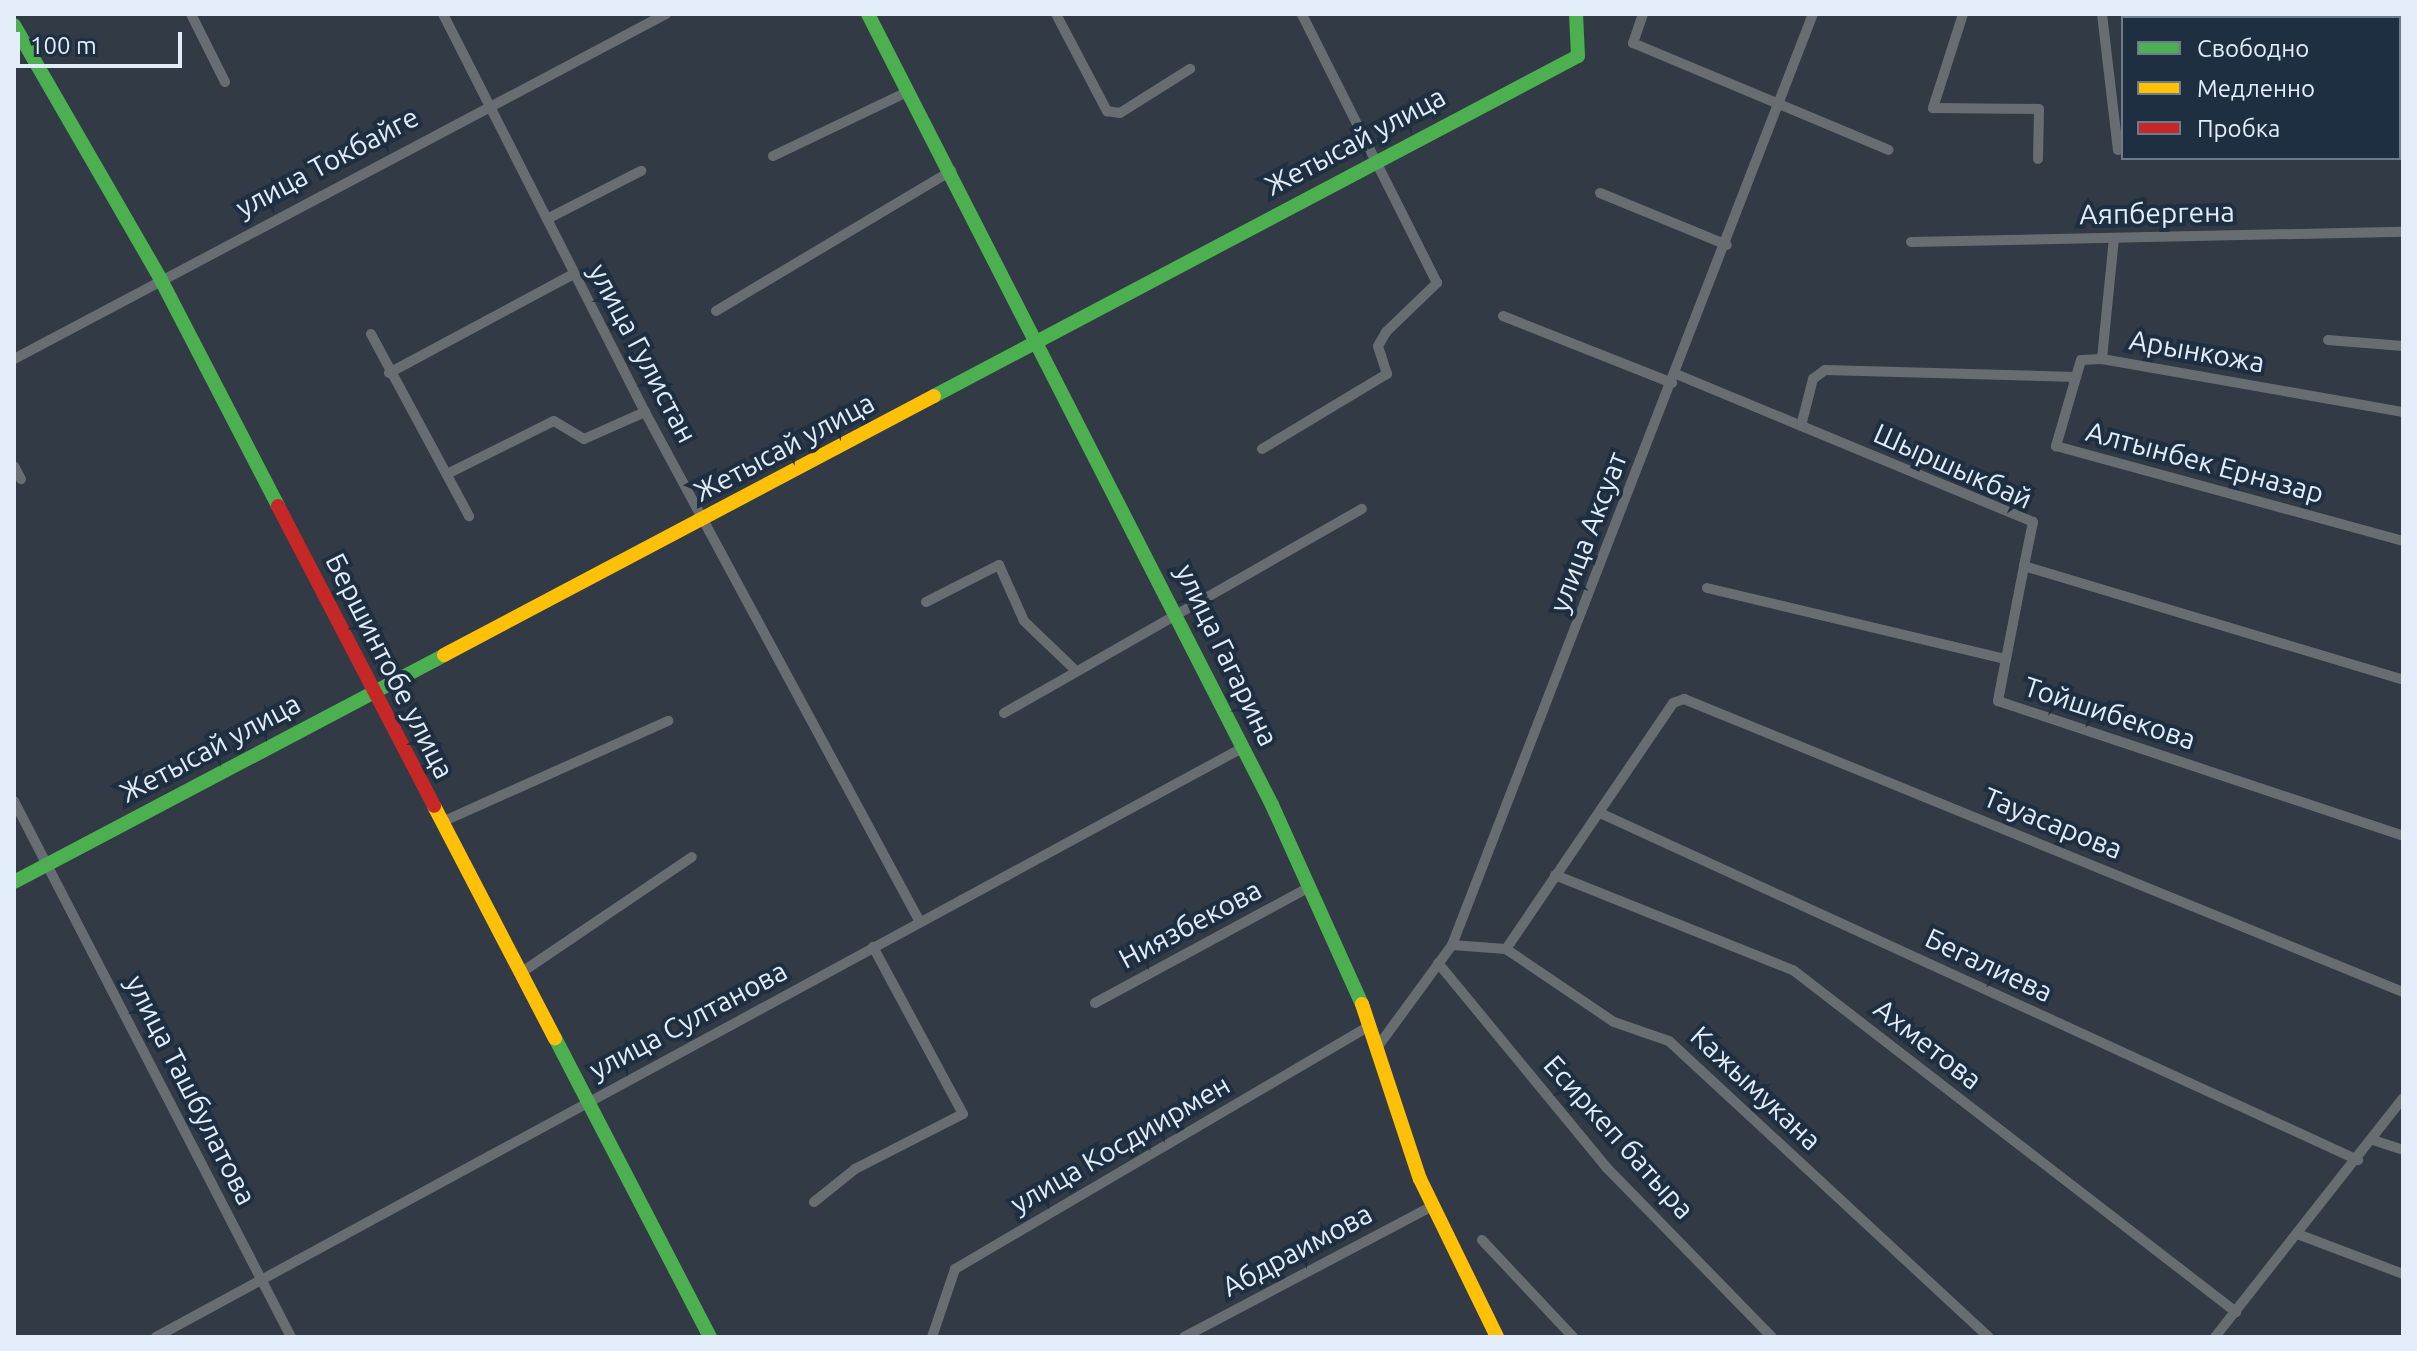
<!DOCTYPE html>
<html>
<head>
<meta charset="utf-8">
<style>
  body { margin:0 }
  #map { position:relative; width:2417px; height:1351px; overflow:hidden; background:#313a45; font-family:Ubuntu,sans-serif }
  div>[style] { position:absolute }
  .street>* { height:10px; margin:-5px; padding:0 5px; transform-origin:5px; border-radius:5px; background:#686d71 }
  .fast>* { height:14px; margin:-7px; padding:0 7px; transform-origin:7px; border-radius:7px; background:#4caf50 }
  .slow>* { height:14px; margin:-7px; padding:0 7px; transform-origin:7px; border-radius:7px; background:#ffc107 }
  .jam>* { height:14px; margin:-7px; padding:0 7px; transform-origin:7px; border-radius:7px; background:#c62828 }
  span { translate:-50% -50%; white-space:nowrap; text-align:center; line-height:1.15; -webkit-text-stroke:8px #1f2f42; paint-order:stroke }
  .street-label { font-size:28px; color:#e3edfa }
  .frame { position:absolute; inset:0; border:16px solid #e3edfa; pointer-events:none }
  .legend { position:absolute; left:2121px; top:16px; width:280px; height:144px; box-sizing:border-box; background:#1f2f42; border:2px solid #6d7b8c; margin:0; padding:10px 14px; list-style:none; font-size:24px; color:#e3edfa }
  .legend li { display:flex; align-items:center; gap:16px; height:40px }
  .legend b { width:40px; border:2px solid #6d7b8c }
  .scale { position:absolute; left:16px; top:32px; width:166px; height:36px; box-sizing:border-box; border:4px solid #e3edfa; border-top:0; padding-left:10px; font-size:24px; line-height:28px; white-space:nowrap; color:#e3edfa; -webkit-text-stroke:6px #1f2f42; paint-order:stroke }
</style>
</head>
<body>
<div id="map">
  <div class="street">
    <i style="left:191px;top:14px;width:76px;rotate:63.4deg"></i>
    <i style="left:443px;top:14px;width:446px;rotate:63.1deg"></i>
    <i style="left:645px;top:412px;width:579px;rotate:61.67deg"></i>
    <i style="left:1056px;top:14px;width:110px;rotate:62.3deg"></i>
    <i style="left:1107px;top:111px;width:13px;rotate:9deg"></i>
    <i style="left:1120px;top:113px;width:83px;rotate:-32.2deg"></i>
    <i style="left:1643px;top:14px;width:31px;rotate:109deg"></i>
    <i style="left:1633px;top:43px;width:277px;rotate:22.7deg"></i>
    <i style="left:1963px;top:14px;width:99px;rotate:107.7deg"></i>
    <i style="left:1933px;top:108px;width:106px;rotate:0.5deg"></i>
    <i style="left:2039px;top:109px;width:50px;rotate:91.1deg"></i>
    <i style="left:2102px;top:14px;width:137px;rotate:83.3deg"></i>
    <i style="left:2255px;top:14px;width:4px;rotate:76deg"></i>
    <i style="left:2401px;top:14px;width:14px;rotate:82deg"></i>
    <i style="left:773px;top:156px;width:148px;rotate:-25.5deg"></i>
    <i style="left:1600px;top:193px;width:137px;rotate:22.3deg"></i>
    <i style="left:547px;top:219px;width:106px;rotate:-27.1deg"></i>
    <i style="left:2114px;top:238px;width:122px;rotate:95.7deg"></i>
    <i style="left:2102px;top:359px;width:306px;rotate:10deg"></i>
    <i style="left:1911px;top:242px;width:492px;rotate:-1.2deg"></i>
    <i style="left:716px;top:311px;width:274px;rotate:-30.8deg"></i>
    <i style="left:1503px;top:316px;width:182px;rotate:21.6deg"></i>
    <i style="left:371px;top:334px;width:207px;rotate:61.7deg"></i>
    <i style="left:2328px;top:340px;width:75px;rotate:4.6deg"></i>
    <i style="left:14px;top:359px;width:738px;rotate:-27.89deg"></i>
    <i style="left:2102px;top:359px;width:21px;rotate:177deg"></i>
    <i style="left:2081px;top:360px;width:90px;rotate:106.2deg"></i>
    <i style="left:2056px;top:446px;width:360px;rotate:15.3deg"></i>
    <i style="left:389px;top:373px;width:210px;rotate:-28.2deg"></i>
    <i style="left:1676px;top:374px;width:386px;rotate:22.5deg"></i>
    <i style="left:2033px;top:522px;width:45px;rotate:101.6deg"></i>
    <i style="left:2024px;top:566px;width:396px;rotate:16.7deg"></i>
    <i style="left:1801px;top:426px;width:49px;rotate:-75.7deg"></i>
    <i style="left:1813px;top:379px;width:15px;rotate:-37deg"></i>
    <i style="left:1825px;top:370px;width:251px;rotate:1.6deg"></i>
    <i style="left:1262px;top:449px;width:146px;rotate:-31deg"></i>
    <i style="left:1387px;top:374px;width:29px;rotate:-108deg"></i>
    <i style="left:1378px;top:346px;width:16px;rotate:-60deg"></i>
    <i style="left:1386px;top:332px;width:71px;rotate:-43.9deg"></i>
    <i style="left:1437px;top:283px;width:301px;rotate:-116.7deg"></i>
    <i style="left:14px;top:466px;width:15px;rotate:62deg"></i>
    <i style="left:447px;top:474px;width:119px;rotate:-26.4deg"></i>
    <i style="left:554px;top:421px;width:35px;rotate:31deg"></i>
    <i style="left:584px;top:439px;width:67px;rotate:-23.9deg"></i>
    <i style="left:1707px;top:588px;width:307px;rotate:13.4deg"></i>
    <i style="left:2006px;top:659px;width:43px;rotate:100.8deg"></i>
    <i style="left:1998px;top:701px;width:427px;rotate:18.4deg"></i>
    <i style="left:926px;top:602px;width:82px;rotate:-26.9deg"></i>
    <i style="left:999px;top:565px;width:61px;rotate:65.9deg"></i>
    <i style="left:1024px;top:621px;width:69px;rotate:43.8deg"></i>
    <i style="left:2006px;top:659px;width:95px;rotate:-79deg"></i>
    <i style="left:1004px;top:713px;width:412px;rotate:-29.7deg"></i>
    <i style="left:14px;top:801px;width:603px;rotate:62.67deg"></i>
    <i style="left:1600px;top:813px;width:834px;rotate:24.6deg"></i>
    <i style="left:442px;top:822px;width:248px;rotate:-24.1deg"></i>
    <i style="left:1555px;top:875px;width:256px;rotate:21.8deg"></i>
    <i style="left:1793px;top:970px;width:560px;rotate:37.67deg"></i>
    <i style="left:1452px;top:945px;width:54px;rotate:4.2deg"></i>
    <i style="left:1506px;top:949px;width:130px;rotate:34.1deg"></i>
    <i style="left:1614px;top:1022px;width:58px;rotate:19.1deg"></i>
    <i style="left:1669px;top:1041px;width:436px;rotate:42.8deg"></i>
    <i style="left:1506px;top:949px;width:297px;rotate:-55.8deg"></i>
    <i style="left:1673px;top:703px;width:12px;rotate:-20deg"></i>
    <i style="left:1684px;top:699px;width:776px;rotate:22.17deg"></i>
    <i style="left:1438px;top:963px;width:266px;rotate:50.5deg"></i>
    <i style="left:1607px;top:1168px;width:236px;rotate:45.7deg"></i>
    <i style="left:522px;top:972px;width:205px;rotate:-34.1deg"></i>
    <i style="left:1095px;top:1003px;width:242px;rotate:-28.4deg"></i>
    <i style="left:1376px;top:1049px;width:129px;rotate:-53.8deg"></i>
    <i style="left:1452px;top:945px;width:999px;rotate:-68.81deg"></i>
    <i style="left:2373px;top:1140px;width:32px;rotate:18deg"></i>
    <i style="left:814px;top:1202px;width:53px;rotate:-38.8deg"></i>
    <i style="left:855px;top:1169px;width:121px;rotate:-27deg"></i>
    <i style="left:963px;top:1114px;width:190px;rotate:-118.3deg"></i>
    <i style="left:2300px;top:1235px;width:110px;rotate:20.7deg"></i>
    <i style="left:1482px;top:1240px;width:133px;rotate:46.8deg"></i>
    <i style="left:156px;top:1337px;width:1238px;rotate:-28.47deg"></i>
    <i style="left:932px;top:1337px;width:72px;rotate:-71.3deg"></i>
    <i style="left:955px;top:1269px;width:482px;rotate:-30.4deg"></i>
    <i style="left:1184px;top:1337px;width:280px;rotate:-27.8deg"></i>
    <i style="left:2215px;top:1337px;width:304px;rotate:-51.8deg"></i>
  </div>
  <div class="fast">
    <i style="left:868px;top:14px;width:888px;rotate:62.94deg"></i>
    <i style="left:1272px;top:805px;width:218px;rotate:65.7deg"></i>
    <i style="left:14px;top:25px;width:292px;rotate:60deg"></i>
    <i style="left:160px;top:278px;width:257px;rotate:62.6deg"></i>
    <i style="left:934px;top:396px;width:728px;rotate:-27.83deg"></i>
    <i style="left:1578px;top:56px;width:42px;rotate:-92.7deg"></i>
    <i style="left:14px;top:882px;width:486px;rotate:-27.8deg"></i>
    <i style="left:555px;top:1038px;width:337px;rotate:62.6deg"></i>
  </div>
  <div class="slow">
    <i style="left:444px;top:655px;width:554px;rotate:-27.86deg"></i>
    <i style="left:434px;top:806px;width:262px;rotate:62.5deg"></i>
    <i style="left:1362px;top:1004px;width:184px;rotate:71.7deg"></i>
    <i style="left:1420px;top:1179px;width:176px;rotate:64deg"></i>
  </div>
  <div class="jam">
    <i style="left:278px;top:506px;width:338px;rotate:62.5deg"></i>
  </div>
  <div class="street-label">
    <span style="left:1355px;top:141px;rotate:-28deg">Жетысай улица</span>
    <span style="left:327px;top:162px;rotate:-28deg">улица Токбайге</span>
    <span style="left:2157px;top:213px;rotate:-1deg">Аяпбергена</span>
    <span style="left:2197px;top:351px;rotate:10deg">Арынкожа</span>
    <span style="left:643px;top:353px;rotate:62deg">улица Гулистан</span>
    <span style="left:784px;top:447px;rotate:-28deg">Жетысай улица</span>
    <span style="left:2205px;top:462px;rotate:15deg">Алтынбек Ерназар</span>
    <span style="left:1953px;top:466px;rotate:24deg">Шыршыкбай</span>
    <span style="left:1588px;top:532px;rotate:-69deg">улица Аксуат</span>
    <span style="left:1227px;top:655px;rotate:64deg">улица Гагарина</span>
    <span style="left:390px;top:666px;rotate:63deg">Бершинтобе улица</span>
    <span style="left:2110px;top:713px;rotate:18deg">Тойшибекова</span>
    <span style="left:210px;top:748px;rotate:-28deg">Жетысай улица</span>
    <span style="left:2053px;top:823px;rotate:22deg">Тауасарова</span>
    <span style="left:1190px;top:924px;rotate:-28deg">Ниязбекова</span>
    <span style="left:1989px;top:965px;rotate:25deg">Бегалиева</span>
    <span style="left:688px;top:1020px;rotate:-28deg">улица Султанова</span>
    <span style="left:1928px;top:1044px;rotate:38deg">Ахметова</span>
    <span style="left:1756px;top:1088px;rotate:43deg">Кажымукана</span>
    <span style="left:191px;top:1090px;rotate:63deg">улица Ташбулатова</span>
    <span style="left:1619px;top:1137px;rotate:48deg">Есиркеп батыра</span>
    <span style="left:1120px;top:1144px;rotate:-30deg">улица Косдиирмен</span>
    <span style="left:1297px;top:1250px;rotate:-28deg">Абдраимова</span>
  </div>
  <div class="frame"></div>
  <ul class="legend">
  <li><b style="height:10px;background:#4caf50"></b>Свободно</li>
  <li><b style="height:10px;background:#ffc107"></b>Медленно</li>
  <li><b style="height:10px;background:#c62828"></b>Пробка</li>
  </ul>
  <div class="scale">100 m</div>
</div>
</body>
</html>
